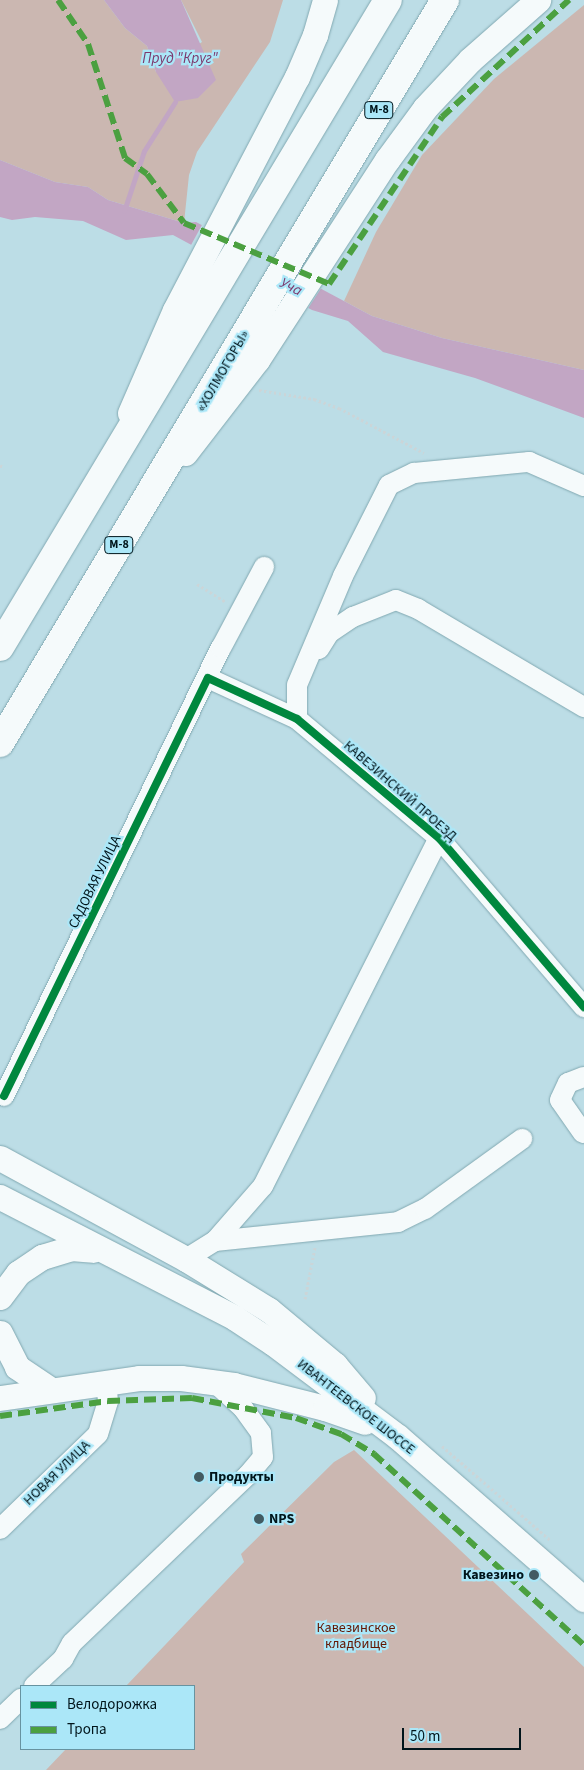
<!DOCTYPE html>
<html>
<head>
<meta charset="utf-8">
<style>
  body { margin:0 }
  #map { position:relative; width:584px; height:1770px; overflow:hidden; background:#bcdde6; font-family:"Source Sans 3",sans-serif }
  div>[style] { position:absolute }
  .green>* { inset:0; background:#cbb7b1 }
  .water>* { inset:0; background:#c2a6c4 }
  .pier>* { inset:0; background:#bcdde6 }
  .stream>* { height:5px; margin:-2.5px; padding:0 2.5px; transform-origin:2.5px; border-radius:2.5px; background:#c2a6c4 }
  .path>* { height:3px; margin-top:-1.5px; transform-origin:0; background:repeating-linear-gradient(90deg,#cbd5d8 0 2.5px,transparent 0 5px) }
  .roads { filter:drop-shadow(0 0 1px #81a8b1) drop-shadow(0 0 1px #81a8b1) }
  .minor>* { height:20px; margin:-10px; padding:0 10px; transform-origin:10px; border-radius:10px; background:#f5fafb }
  .major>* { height:25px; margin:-12.5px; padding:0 12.5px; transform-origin:12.5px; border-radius:12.5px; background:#f5fafb }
  .highway>* { height:28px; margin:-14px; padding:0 14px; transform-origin:14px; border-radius:14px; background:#f5fafb }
  .quiet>* { height:6px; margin-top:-3px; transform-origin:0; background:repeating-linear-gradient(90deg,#4ba040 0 12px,transparent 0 18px) }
  .cycleway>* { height:8px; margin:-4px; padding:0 4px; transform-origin:4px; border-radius:4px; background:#00873e }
  .dots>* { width:14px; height:14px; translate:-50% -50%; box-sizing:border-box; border:2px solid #abe7f8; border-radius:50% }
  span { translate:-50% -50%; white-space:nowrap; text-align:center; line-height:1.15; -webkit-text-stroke:4.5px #abe7f8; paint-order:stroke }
  .shield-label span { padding:1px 4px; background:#abe7f8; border:1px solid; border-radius:4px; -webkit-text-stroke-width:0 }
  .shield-label { font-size:12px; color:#00151b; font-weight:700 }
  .street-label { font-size:14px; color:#00151b }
  .poi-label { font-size:14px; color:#00151b; font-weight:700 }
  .left { translate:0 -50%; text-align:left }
  .right { translate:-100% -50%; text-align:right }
  .park-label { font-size:14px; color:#631500 }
  .water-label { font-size:15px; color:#7c396d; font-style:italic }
  .legend { position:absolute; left:20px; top:1685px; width:175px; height:65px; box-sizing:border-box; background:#abe7f8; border:1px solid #6793a0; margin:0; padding:6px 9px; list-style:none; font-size:15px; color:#00151b }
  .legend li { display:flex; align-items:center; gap:10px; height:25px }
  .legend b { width:25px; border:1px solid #6793a0 }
  .scale { position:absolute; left:402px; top:1728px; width:119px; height:22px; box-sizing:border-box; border:2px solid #00151b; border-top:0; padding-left:6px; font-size:15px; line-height:18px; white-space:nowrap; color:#00151b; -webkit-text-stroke:4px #abe7f8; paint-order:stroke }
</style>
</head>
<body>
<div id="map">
  <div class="green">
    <i style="clip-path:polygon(0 0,104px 0,125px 28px,147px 46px,156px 72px,202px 42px,181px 0,283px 0,270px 42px,197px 152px,189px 175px,184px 223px,108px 200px,88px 187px,55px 182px,0 160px)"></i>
    <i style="clip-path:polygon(584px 5px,584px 370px,442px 338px,372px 316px,344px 301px,376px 232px,422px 155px,494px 79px)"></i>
    <i style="clip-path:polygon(354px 1450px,584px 1667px,584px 1770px,46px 1770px,66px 1749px,194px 1749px,194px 1686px,126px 1686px,244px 1562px,241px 1554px,334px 1462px)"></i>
  </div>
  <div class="water">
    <i style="clip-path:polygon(104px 0,181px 0,216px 80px,198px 98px,175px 102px,156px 72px,147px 46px,125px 28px)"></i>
    <i style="clip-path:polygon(0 160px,55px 182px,88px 187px,108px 200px,184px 223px,196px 222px,372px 316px,442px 338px,584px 370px,584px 418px,475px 378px,383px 352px,348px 321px,312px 310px,173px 235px,126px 240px,83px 221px,35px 217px,12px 220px,0 217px)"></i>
  </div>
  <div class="pier">
    <i style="clip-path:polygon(203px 223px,322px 287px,307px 310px,190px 247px)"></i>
  </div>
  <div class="stream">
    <i style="left:124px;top:211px;width:63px;rotate:-71.6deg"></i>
    <i style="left:144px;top:151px;width:58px;rotate:-57.7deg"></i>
  </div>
  <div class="path">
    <i style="left:259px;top:390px;width:56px;rotate:9.3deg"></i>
    <i style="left:314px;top:399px;width:27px;rotate:20deg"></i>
    <i style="left:339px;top:408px;width:96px;rotate:27.9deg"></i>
    <i style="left:0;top:465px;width:5px;rotate:37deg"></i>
    <i style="left:197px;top:584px;width:34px;rotate:32deg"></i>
    <i style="left:305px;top:1299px;width:53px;rotate:-79.1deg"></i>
    <i style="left:442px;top:1446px;width:143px;rotate:41deg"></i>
  </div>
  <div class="roads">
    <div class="minor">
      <i style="left:319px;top:649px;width:19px;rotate:-58deg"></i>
      <i style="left:329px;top:633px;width:29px;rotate:-34deg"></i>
      <i style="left:353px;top:617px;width:46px;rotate:-21.6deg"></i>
      <i style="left:396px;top:600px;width:24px;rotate:22deg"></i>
      <i style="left:418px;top:609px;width:193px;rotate:30.6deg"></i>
      <i style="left:208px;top:678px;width:98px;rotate:24.7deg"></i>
      <i style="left:297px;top:719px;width:185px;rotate:40deg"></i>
      <i style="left:439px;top:838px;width:223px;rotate:49.4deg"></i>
      <i style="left:297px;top:719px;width:34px;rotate:-90deg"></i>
      <i style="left:297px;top:685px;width:118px;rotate:-67.1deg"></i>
      <i style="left:343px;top:576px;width:102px;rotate:-63.2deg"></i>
      <i style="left:389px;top:485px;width:28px;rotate:-26deg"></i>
      <i style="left:414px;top:473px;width:116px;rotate:-5.5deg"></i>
      <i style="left:529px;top:462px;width:60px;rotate:23.6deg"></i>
      <i style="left:4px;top:1096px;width:498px;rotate:-64.2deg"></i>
      <i style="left:221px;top:648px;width:92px;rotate:-62deg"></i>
      <i style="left:583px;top:1133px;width:40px;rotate:-124.9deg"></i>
      <i style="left:560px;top:1100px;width:19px;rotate:-65deg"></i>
      <i style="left:568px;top:1083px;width:17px;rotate:-21deg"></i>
      <i style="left:215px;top:1241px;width:73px;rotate:-48.9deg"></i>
      <i style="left:263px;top:1186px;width:390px;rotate:-63.2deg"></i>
      <i style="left:186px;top:1259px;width:34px;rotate:-32deg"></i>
      <i style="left:215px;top:1241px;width:184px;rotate:-5.9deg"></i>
      <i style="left:398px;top:1222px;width:30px;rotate:-26deg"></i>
      <i style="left:425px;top:1209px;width:120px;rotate:-35.8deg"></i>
      <i style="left:0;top:1529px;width:136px;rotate:-44.1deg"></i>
      <i style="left:98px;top:1434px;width:34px;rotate:-73deg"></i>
      <i style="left:108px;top:1401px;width:18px;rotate:-96deg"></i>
      <i style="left:34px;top:1686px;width:40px;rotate:-43deg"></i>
      <i style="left:63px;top:1659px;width:18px;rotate:-61deg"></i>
      <i style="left:72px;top:1643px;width:243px;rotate:-43.7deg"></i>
      <i style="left:248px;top:1475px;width:23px;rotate:-50deg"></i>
      <i style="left:263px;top:1457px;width:24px;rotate:-95deg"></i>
      <i style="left:261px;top:1433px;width:31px;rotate:-126deg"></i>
      <i style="left:243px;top:1408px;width:40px;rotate:-138deg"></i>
      <i style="left:0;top:1719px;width:29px;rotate:-44deg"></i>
    </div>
    <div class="major">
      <i style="left:130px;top:413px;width:112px;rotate:-66.4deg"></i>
      <i style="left:175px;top:310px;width:263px;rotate:-62.4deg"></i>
      <i style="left:297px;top:77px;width:46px;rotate:-66.8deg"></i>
      <i style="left:315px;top:35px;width:36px;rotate:-74deg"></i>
      <i style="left:185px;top:453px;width:118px;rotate:-52.3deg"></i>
      <i style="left:257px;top:360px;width:239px;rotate:-57deg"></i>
      <i style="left:387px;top:160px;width:64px;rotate:-53.8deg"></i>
      <i style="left:425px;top:108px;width:66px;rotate:-46.8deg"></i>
      <i style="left:470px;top:60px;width:91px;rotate:-41.4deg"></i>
      <i style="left:0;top:1158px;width:212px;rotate:28.5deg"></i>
      <i style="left:186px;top:1259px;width:97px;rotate:31.6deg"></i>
      <i style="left:269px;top:1310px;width:86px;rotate:39.8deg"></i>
      <i style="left:335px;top:1365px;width:43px;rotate:49.7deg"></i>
      <i style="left:0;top:1197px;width:264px;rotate:27.2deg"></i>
      <i style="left:235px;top:1318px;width:45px;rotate:33.3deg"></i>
      <i style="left:273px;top:1343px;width:156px;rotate:36.9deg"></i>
      <i style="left:398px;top:1437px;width:247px;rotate:41.1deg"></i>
      <i style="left:0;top:1297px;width:30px;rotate:-53deg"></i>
      <i style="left:18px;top:1273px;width:29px;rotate:-34deg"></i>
      <i style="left:42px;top:1257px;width:30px;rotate:-17deg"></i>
      <i style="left:71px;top:1248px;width:22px;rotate:5deg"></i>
      <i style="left:0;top:1333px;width:38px;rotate:63deg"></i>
      <i style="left:17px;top:1367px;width:40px;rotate:34deg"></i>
      <i style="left:0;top:1398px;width:140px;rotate:-8.2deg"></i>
      <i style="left:139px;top:1378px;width:42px"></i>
      <i style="left:181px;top:1378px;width:53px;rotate:7.5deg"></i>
      <i style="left:234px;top:1385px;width:94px;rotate:14.2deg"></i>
      <i style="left:325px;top:1408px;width:42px;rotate:19.3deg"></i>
    </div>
    <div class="highway">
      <i style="left:0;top:647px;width:754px;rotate:-59.05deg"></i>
      <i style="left:0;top:743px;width:866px;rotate:-59.08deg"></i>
    </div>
  </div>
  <div class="quiet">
    <i style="left:58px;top:0;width:53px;rotate:55.7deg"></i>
    <i style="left:88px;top:44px;width:120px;rotate:72deg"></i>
    <i style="left:125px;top:158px;width:27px;rotate:36deg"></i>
    <i style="left:147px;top:174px;width:61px;rotate:52.9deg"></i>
    <i style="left:184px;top:223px;width:157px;rotate:22.8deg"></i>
    <i style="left:329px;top:284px;width:202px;rotate:-55.9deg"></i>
    <i style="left:442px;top:117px;width:173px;rotate:-42.7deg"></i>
    <i style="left:0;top:1416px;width:109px;rotate:-7.9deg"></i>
    <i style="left:108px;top:1401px;width:84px;rotate:-2deg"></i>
    <i style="left:192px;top:1398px;width:106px;rotate:10.9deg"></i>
    <i style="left:296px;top:1418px;width:48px;rotate:19.6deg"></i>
    <i style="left:341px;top:1434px;width:39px;rotate:31deg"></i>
    <i style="left:374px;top:1454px;width:284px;rotate:42.3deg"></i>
  </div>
  <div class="cycleway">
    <i style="left:4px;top:1096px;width:465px;rotate:-64deg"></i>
    <i style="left:208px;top:678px;width:98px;rotate:24.7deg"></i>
    <i style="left:297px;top:719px;width:185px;rotate:40deg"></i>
    <i style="left:439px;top:838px;width:223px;rotate:49.4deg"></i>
  </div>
  <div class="dots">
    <i style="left:199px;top:1477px;background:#425b62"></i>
    <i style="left:259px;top:1519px;background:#425b62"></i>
    <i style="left:534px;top:1575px;background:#425b62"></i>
  </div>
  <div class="shield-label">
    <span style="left:379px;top:110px">М-8</span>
    <span style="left:119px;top:545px">М-8</span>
  </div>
  <div class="street-label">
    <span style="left:223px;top:371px;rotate:-60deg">«ХОЛМОГОРЫ»</span>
    <span style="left:400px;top:791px;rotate:41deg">КАВЕЗИНСКИЙ ПРОЕЗД</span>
    <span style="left:95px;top:882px;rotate:-64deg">САДОВАЯ УЛИЦА</span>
    <span style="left:356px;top:1407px;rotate:38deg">ИВАНТЕЕВСКОЕ ШОССЕ</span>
    <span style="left:57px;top:1473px;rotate:-44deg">НОВАЯ УЛИЦА</span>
  </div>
  <div class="poi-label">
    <span class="left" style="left:209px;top:1477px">Продукты</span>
    <span class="left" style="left:269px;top:1519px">NPS</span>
    <span class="right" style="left:524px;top:1575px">Кавезино</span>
  </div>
  <div class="park-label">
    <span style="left:356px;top:1636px">Кавезинское<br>кладбище</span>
  </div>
  <div class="water-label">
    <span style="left:180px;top:59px">Пруд "Круг"</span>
    <span style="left:291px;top:287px;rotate:26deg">Уча</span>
  </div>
  <ul class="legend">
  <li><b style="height:6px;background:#00873e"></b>Велодорожка</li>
  <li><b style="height:6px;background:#4ba040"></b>Тропа</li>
  </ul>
  <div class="scale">50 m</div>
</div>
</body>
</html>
